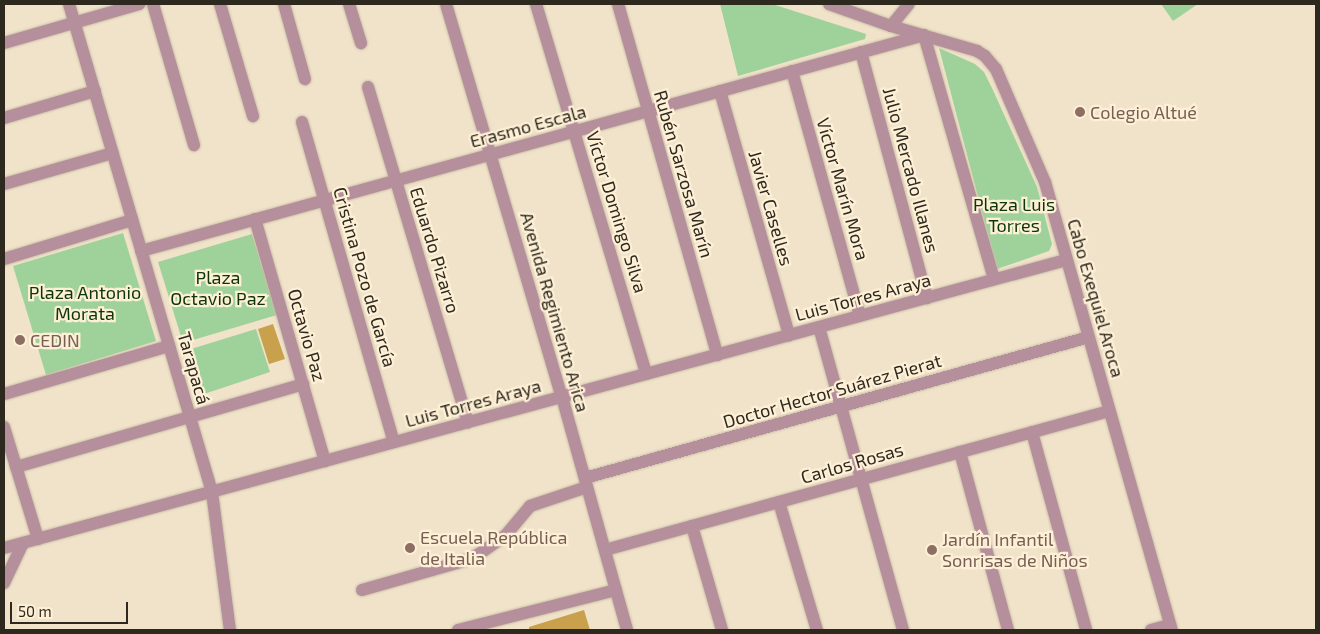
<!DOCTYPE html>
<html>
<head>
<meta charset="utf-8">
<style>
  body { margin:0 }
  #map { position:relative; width:1320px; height:634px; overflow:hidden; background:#f0e3c9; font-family:"Exo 2",sans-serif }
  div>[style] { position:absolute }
  .green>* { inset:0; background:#9fd29a }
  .building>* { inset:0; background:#c9a04c }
  .roads { filter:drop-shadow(0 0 1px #c9bea7) drop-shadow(0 0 1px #c9bea7) }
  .minor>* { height:12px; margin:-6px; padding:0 6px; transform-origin:6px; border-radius:6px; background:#b68f9c }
  .dots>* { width:14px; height:14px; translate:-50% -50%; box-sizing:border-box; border:2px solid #fef0d6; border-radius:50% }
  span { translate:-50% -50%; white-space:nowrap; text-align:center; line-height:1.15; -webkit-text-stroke:4.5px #fef0d6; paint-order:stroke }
  .education-label { font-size:18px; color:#785e54 }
  .left { translate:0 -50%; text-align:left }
  .street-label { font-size:18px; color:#2e291f }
  .park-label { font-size:18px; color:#0c3608 }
  .frame { position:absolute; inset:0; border:5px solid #2e291f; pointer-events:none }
  .scale { position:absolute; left:10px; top:602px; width:118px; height:22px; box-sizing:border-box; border:2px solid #2e291f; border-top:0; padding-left:6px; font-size:15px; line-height:18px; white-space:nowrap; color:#2e291f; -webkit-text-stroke:4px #fef0d6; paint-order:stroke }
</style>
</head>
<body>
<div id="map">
  <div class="green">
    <i style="clip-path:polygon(720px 4px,772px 4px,866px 34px,865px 39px,738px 76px)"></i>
    <i style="clip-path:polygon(1161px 4px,1198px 4px,1173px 21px)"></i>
    <i style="clip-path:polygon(939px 48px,975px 64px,984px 72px,992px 88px,1037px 187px,1052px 244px,1049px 251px,997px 269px)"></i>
    <i style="clip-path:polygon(123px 233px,156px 341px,46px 375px,13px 266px)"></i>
    <i style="clip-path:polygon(252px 234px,277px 315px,183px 343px,158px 262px)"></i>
    <i style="clip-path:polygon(256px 329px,270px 372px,204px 394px,191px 349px)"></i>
  </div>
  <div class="building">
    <i style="clip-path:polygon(273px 324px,285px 359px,269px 364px,258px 329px)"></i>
    <i style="clip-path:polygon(584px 610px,590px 630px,529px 630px,529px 627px)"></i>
  </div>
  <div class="roads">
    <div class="minor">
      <i style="left:69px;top:4px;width:509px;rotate:73.67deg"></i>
      <i style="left:212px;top:492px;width:139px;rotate:82.6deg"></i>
      <i style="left:153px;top:4px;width:147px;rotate:73.8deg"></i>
      <i style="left:220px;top:4px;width:117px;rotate:73.6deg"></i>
      <i style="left:284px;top:4px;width:78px;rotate:74.4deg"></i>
      <i style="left:349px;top:4px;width:41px;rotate:72.9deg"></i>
      <i style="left:446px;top:4px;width:410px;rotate:73.6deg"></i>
      <i style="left:562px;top:397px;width:242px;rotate:74.4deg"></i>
      <i style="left:536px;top:4px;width:386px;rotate:73.4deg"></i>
      <i style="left:618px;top:4px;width:365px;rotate:74.2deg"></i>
      <i style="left:829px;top:4px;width:66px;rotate:19.5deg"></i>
      <i style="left:891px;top:26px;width:90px;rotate:16.2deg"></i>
      <i style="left:977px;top:51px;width:9px;rotate:32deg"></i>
      <i style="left:985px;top:56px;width:17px;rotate:50deg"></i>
      <i style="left:996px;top:69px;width:123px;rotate:66.6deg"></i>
      <i style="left:1045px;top:182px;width:466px;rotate:74.2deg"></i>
      <i style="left:891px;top:26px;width:28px;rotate:-51deg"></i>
      <i style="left:4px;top:43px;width:141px;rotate:-16.1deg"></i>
      <i style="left:861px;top:52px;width:255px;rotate:75deg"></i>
      <i style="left:792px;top:71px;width:254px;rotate:74.5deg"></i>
      <i style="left:368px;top:87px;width:350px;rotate:73.4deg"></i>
      <i style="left:720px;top:91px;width:254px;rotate:74.2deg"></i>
      <i style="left:4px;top:118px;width:95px;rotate:-16.5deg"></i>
      <i style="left:302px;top:122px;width:333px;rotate:74deg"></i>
      <i style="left:4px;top:184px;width:113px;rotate:-15.9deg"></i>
      <i style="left:255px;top:219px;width:252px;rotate:73.9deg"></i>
      <i style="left:141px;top:251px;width:812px;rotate:-15.42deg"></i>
      <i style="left:924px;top:35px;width:254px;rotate:74deg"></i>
      <i style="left:4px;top:259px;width:134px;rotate:-16.9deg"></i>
      <i style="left:819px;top:327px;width:314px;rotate:74.5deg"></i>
      <i style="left:4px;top:394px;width:172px;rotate:-16.2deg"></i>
      <i style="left:4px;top:427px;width:117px;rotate:73.1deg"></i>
      <i style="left:1032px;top:432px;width:205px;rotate:74.7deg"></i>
      <i style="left:960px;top:452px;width:184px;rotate:74.9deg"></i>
      <i style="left:16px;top:467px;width:299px;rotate:-16.1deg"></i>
      <i style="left:585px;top:478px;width:523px;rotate:-15.63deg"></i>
      <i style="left:779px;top:502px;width:134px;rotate:73.5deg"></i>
      <i style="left:692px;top:526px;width:108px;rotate:73.9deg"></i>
      <i style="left:4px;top:548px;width:1100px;rotate:-15.17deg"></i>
      <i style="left:605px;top:550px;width:523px;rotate:-15.42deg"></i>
      <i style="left:4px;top:583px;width:44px;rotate:-64.6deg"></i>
      <i style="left:362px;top:590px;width:106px;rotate:-15.9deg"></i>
      <i style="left:464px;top:561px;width:17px;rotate:-25deg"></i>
      <i style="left:479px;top:554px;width:32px;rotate:-35deg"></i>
      <i style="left:505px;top:536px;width:39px;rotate:-50deg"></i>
      <i style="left:530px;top:506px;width:60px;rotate:-18.4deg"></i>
      <i style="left:458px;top:630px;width:163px;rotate:-14.2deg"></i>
      <i style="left:1151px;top:630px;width:20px;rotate:-15deg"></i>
    </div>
  </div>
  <div class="dots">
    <i style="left:1080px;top:112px;background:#8d6e63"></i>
    <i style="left:20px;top:340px;background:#8d6e63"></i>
    <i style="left:410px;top:548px;background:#8d6e63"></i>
    <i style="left:932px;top:550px;background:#8d6e63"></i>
  </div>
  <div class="education-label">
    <span class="left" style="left:1090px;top:112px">Colegio Altué</span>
    <span class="left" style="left:30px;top:340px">CEDIN</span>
    <span class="left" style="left:420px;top:548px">Escuela República<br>de Italia</span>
    <span class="left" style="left:942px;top:550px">Jardín Infantil<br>Sonrisas de Niños</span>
  </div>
  <div class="street-label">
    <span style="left:528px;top:126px;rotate:-15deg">Erasmo Escala</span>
    <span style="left:911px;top:170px;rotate:75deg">Julio Mercado Illanes</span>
    <span style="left:684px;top:174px;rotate:74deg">Rubén Sarzosa Marín</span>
    <span style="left:843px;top:189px;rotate:74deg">Víctor Marín Mora</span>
    <span style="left:771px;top:208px;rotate:74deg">Javier Caselles</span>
    <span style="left:617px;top:212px;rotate:73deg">Víctor Domingo Silva</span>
    <span style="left:435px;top:250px;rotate:73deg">Eduardo Pizarro</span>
    <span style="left:365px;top:277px;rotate:74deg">Cristina Pozo de García</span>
    <span style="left:863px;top:297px;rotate:-15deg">Luis Torres Araya</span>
    <span style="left:1096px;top:298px;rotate:74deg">Cabo Exequiel Aroca</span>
    <span style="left:555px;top:312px;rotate:74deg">Avenida Regimiento Arica</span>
    <span style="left:307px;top:335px;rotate:74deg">Octavio Paz</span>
    <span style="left:194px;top:368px;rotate:74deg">Tarapacá</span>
    <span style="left:832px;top:391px;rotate:-16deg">Doctor Hector Suárez Pierat</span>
    <span style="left:473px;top:403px;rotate:-15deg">Luis Torres Araya</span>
    <span style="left:852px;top:463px;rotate:-16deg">Carlos Rosas</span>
  </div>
  <div class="park-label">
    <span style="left:1014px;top:215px">Plaza Luis<br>Torres</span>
    <span style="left:218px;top:288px">Plaza<br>Octavio Paz</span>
    <span style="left:85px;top:303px">Plaza Antonio<br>Morata</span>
  </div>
  <div class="frame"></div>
  <div class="scale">50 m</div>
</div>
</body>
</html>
